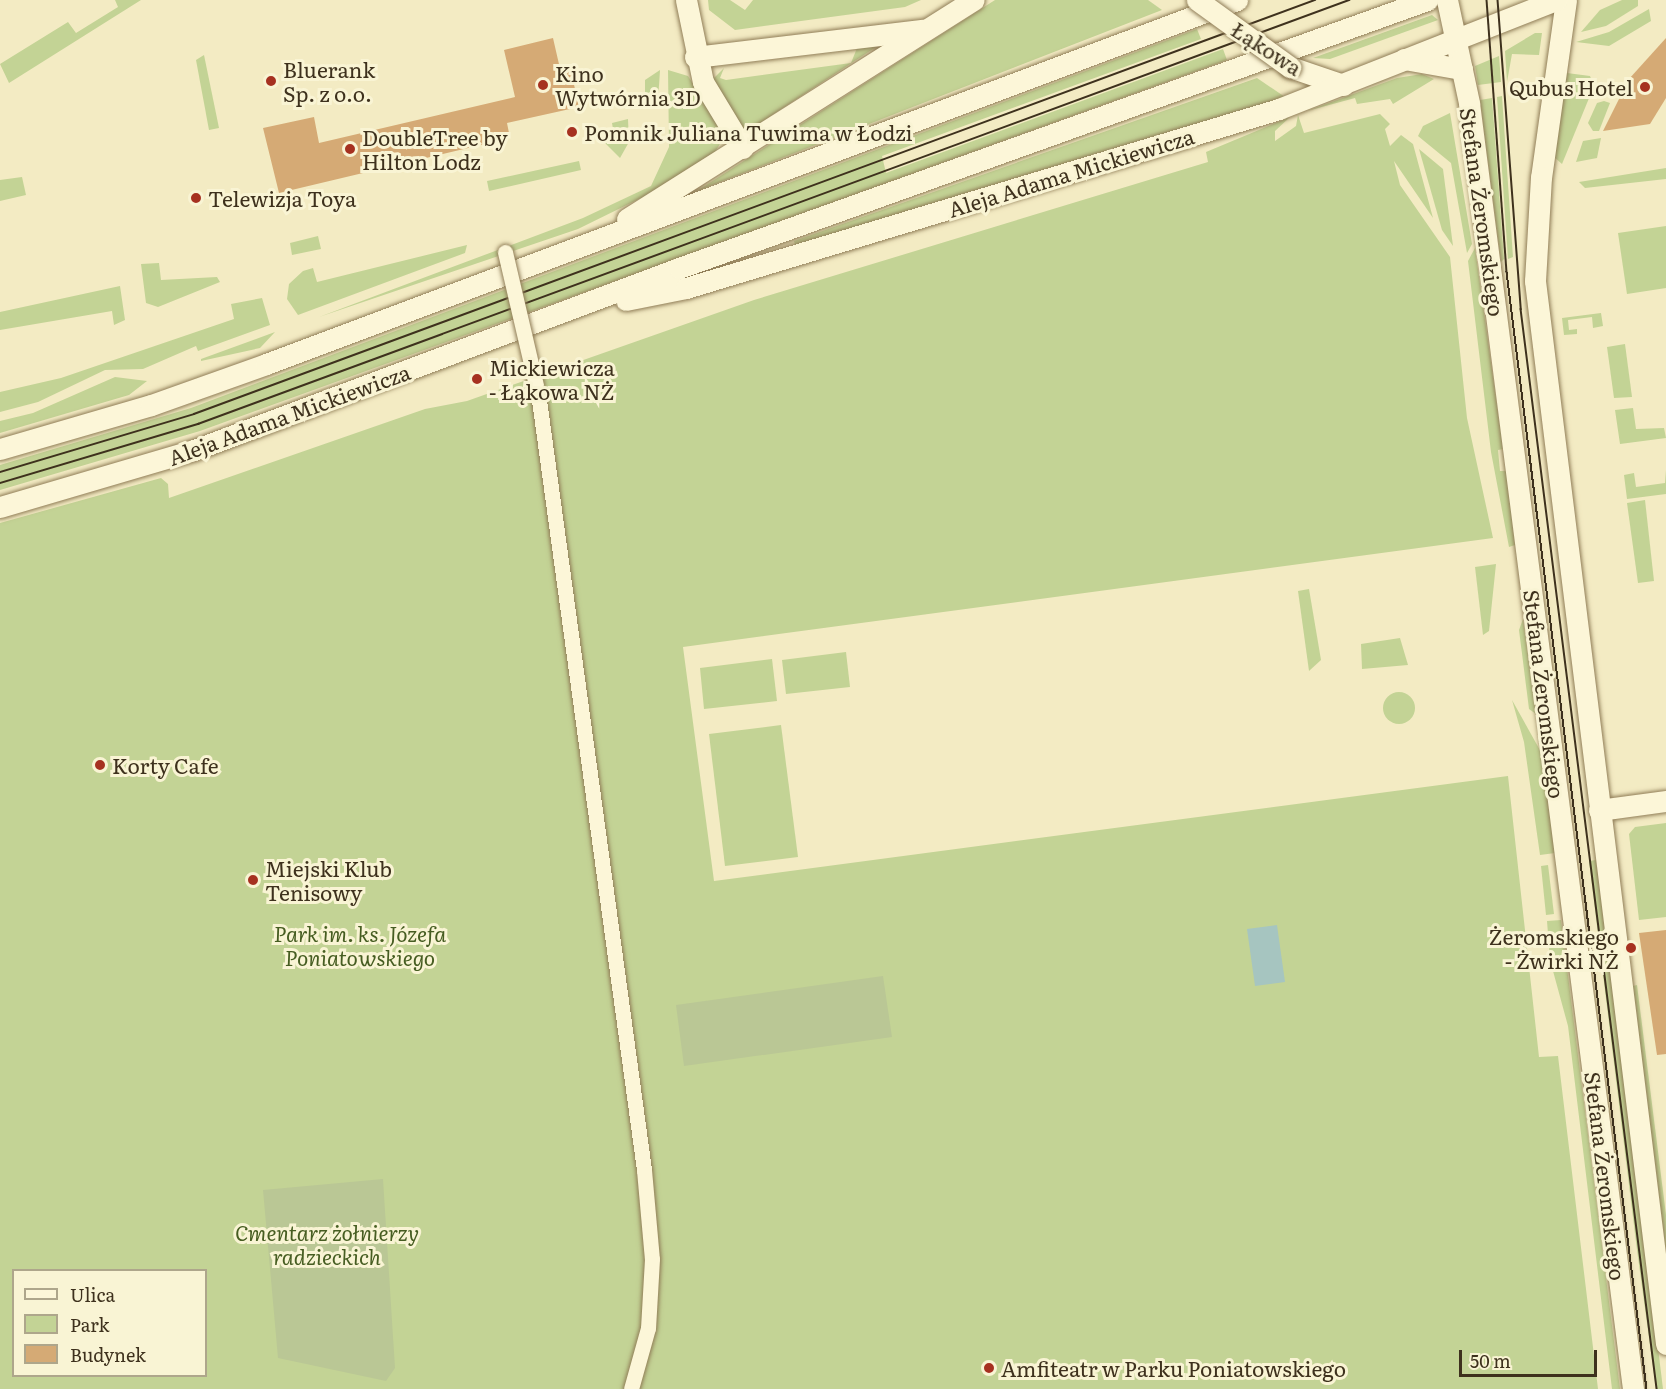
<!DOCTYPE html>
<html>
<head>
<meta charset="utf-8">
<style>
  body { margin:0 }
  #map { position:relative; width:1666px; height:1389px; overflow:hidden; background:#f3ebc3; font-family:Literata,serif }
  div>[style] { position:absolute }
  .green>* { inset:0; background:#c3d395 }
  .round { border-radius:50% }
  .cemetery>* { inset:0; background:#bac795 }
  .water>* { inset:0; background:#a6c5c0 }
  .building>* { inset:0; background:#d5aa75 }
  .roads { filter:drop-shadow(0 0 2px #907d57) drop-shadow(0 0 2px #907d57) }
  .street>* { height:15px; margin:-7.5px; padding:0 7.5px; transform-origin:7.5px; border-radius:7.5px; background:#fcf6d8 }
  .secondary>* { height:21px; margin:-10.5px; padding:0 10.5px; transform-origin:10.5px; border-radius:10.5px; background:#fcf6d8 }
  .tram>* { height:1.5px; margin:-0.75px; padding:0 0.75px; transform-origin:0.75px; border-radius:0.75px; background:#3e311d }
  .bridges { filter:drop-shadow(0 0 2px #907d57) drop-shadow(0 0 2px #907d57) }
  .street-bridge>* { height:15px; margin:-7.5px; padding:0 7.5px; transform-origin:7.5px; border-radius:7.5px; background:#fcf6d8 }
  .secondary-bridge>* { height:21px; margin:-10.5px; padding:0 10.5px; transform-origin:10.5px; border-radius:10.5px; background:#fcf6d8 }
  .dots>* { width:16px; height:16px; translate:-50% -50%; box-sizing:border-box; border:3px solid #f9f4d4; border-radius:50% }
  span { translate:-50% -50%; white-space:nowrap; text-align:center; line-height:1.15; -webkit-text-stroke:6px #f9f4d4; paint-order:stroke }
  .street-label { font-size:21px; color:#3e311d }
  .poi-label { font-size:21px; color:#3e311d }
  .left { translate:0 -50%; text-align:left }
  .right { translate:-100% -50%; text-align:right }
  .park-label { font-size:21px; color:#465d21; font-style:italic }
  .legend { position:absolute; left:12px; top:1269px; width:195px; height:108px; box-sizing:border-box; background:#f9f4d4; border:2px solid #aea68b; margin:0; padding:8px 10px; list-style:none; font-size:18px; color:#3e311d }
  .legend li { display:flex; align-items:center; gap:12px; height:30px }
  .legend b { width:30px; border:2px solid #aea68b }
  .scale { position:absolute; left:1459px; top:1350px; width:138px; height:27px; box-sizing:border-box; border:3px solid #3e311d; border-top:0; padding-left:8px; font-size:18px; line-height:21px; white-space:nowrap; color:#3e311d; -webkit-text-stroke:4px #f9f4d4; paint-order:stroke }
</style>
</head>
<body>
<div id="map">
  <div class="green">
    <i style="clip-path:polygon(115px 0,141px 0,9px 83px,0 64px,68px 22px,76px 33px,118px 7px)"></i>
    <i style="clip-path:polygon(708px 0,730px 0,745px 10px,753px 0,921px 0,905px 7px,735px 30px,709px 10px)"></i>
    <i style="clip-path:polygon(995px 0,1148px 0,1162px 10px,697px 191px)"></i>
    <i style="clip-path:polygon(1622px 0,1638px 0,1638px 6px,1606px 26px,1581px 32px,1600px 10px)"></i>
    <i style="clip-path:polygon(1649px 9px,1651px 21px,1609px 46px,1576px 42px,1609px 32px)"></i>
    <i style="clip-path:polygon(1432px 15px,1438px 20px,1330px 59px,1313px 58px)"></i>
    <i style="clip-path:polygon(1197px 29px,1201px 39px,882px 156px,886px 173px,1223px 49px,1227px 60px,200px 431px,0 490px,0 465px,191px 408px)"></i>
    <i style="clip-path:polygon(1535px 33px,1542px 33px,1539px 55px,1512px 54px,1507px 82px,1505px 51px)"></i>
    <i style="clip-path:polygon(879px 45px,745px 133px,713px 79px,724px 68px,720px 78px,726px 80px,851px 63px,857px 48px)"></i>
    <i style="clip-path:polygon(204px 55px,219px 128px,209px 130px,196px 60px)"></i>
    <i style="clip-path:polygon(1499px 56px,1501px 82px,1478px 85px,1475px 66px)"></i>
    <i style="clip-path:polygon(660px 70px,658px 101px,645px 102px,645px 80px)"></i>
    <i style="clip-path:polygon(668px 70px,688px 76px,722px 129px,723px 139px,715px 152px,643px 197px,578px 229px,319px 317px,583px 218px,651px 186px,669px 147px)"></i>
    <i style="clip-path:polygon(1567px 73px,1590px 76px,1594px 86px,1562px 164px,1554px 157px)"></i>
    <i style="clip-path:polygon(1422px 74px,1434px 79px,1393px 104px,1390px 99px,1357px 104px,1355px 98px,1307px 111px,1397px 78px)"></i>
    <i style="clip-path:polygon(1257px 78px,1285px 97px,795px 245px,794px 241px)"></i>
    <i style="clip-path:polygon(1502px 96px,1513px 257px,1508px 259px,1497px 97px)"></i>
    <i style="clip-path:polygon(1492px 98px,1504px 259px,1501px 262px,1480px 100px)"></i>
    <i style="clip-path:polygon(1604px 101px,1610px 103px,1599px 131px,1593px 131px,1588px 123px,1597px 103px)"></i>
    <i style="clip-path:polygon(1450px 113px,1472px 244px,1467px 253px,1451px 163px,1418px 136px,1423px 126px)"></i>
    <i style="clip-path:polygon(evenodd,1380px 114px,1390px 124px,1385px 129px,1390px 146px,1401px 135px,1413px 144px,1433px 218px,1394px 161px,1400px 185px,1450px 257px,1467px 418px,1493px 538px,683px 647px,714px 881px,1508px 776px,1539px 1057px,1558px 1056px,1598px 1389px,0 1389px,0 523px,161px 478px,168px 484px,169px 498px,425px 409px,467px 401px,754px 300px,1208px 162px,1206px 152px,1290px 117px,1275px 131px,1275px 141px,1296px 126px,1298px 115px,1304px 133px,1380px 114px,14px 1270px,206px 1270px,206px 1376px,14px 1376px,14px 1270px)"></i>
    <i style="clip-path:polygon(628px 119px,629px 142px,620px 158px,601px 139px,614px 135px,612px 123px)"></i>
    <i style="clip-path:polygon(1601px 138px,1597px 158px,1576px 162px,1583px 141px)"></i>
    <i style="clip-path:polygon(1419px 149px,1443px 169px,1453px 246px,1442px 230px)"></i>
    <i style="clip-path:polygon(579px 161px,581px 170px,489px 191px,487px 181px)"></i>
    <i style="clip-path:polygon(1666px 168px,1666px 179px,1585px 188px,1579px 182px)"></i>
    <i style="clip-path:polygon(22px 177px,26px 195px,0 201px,0 180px)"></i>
    <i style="clip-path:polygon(1666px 226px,1666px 288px,1627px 294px,1618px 233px)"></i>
    <i style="clip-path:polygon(318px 236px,321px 249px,292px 255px,290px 243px)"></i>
    <i style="clip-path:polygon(467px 245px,465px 253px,298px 315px,287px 299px,289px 284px,303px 271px,313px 268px,317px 282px)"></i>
    <i style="clip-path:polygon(1475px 248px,1503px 449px,1498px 450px,1500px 471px,1506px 471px,1515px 545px,1509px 547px,1491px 452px,1468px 261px)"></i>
    <i style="clip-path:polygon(159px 263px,161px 280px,217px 277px,220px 282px,158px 307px,146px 303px,141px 264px)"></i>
    <i style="clip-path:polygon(120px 286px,125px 320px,114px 325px,112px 311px,0 330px,0 312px)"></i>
    <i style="clip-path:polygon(262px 298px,270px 325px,198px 351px,196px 346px,143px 369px,105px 370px,38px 402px,0 412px,0 392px,61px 378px,234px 319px,231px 304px)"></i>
    <i style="clip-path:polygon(1601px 313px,1603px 326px,1593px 328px,1592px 317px,1568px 320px,1569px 330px,1577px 329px,1577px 334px,1564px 335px,1562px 318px)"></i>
    <i style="clip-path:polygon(275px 332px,260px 348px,201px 361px,201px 359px)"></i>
    <i style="clip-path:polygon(1625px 344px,1632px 397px,1614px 398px,1607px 347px)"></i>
    <i style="clip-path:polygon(115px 377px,147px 381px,129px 395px,0 433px,0 421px,33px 413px)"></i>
    <i style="clip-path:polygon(1633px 408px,1636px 429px,1664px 428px,1666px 438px,1620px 444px,1615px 410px)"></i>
    <i style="clip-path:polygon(1666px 470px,1666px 494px,1627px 499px,1624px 475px,1634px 473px,1636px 487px,1665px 483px)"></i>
    <i style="clip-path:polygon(1645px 500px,1654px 581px,1638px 583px,1627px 503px)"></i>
    <i style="clip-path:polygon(1496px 564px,1489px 631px,1483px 635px,1475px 567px)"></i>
    <i style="clip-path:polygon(1309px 589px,1321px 660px,1309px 671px,1298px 591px)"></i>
    <i style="clip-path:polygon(1523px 619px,1536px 714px,1529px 709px,1519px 630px)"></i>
    <i style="clip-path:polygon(1400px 638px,1408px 665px,1362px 669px,1361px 644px)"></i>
    <i style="clip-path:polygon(846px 652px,850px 687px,786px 694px,782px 660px)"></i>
    <i style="clip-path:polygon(772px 659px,777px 701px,704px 709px,700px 668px)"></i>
    <i class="round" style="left:1383px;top:692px;width:32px;height:32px"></i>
    <i style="clip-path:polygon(1512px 700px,1541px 752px,1555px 853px,1540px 855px,1524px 742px)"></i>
    <i style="clip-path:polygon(781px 725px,798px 857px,725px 866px,709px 734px)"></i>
    <i style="clip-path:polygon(1666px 823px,1666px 917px,1639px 920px,1629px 834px,1635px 827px)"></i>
    <i style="clip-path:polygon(1596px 860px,1654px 1315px,1663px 1389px,1656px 1389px,1637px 1250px,1589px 861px)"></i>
    <i style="clip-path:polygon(1548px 865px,1554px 914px,1546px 915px,1541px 866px)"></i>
    <i style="clip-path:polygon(1561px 920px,1620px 1389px,1612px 1389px,1568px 1026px,1550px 960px,1547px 921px)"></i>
    <i style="clip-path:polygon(1637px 985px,1666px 1215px,1666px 1252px,1633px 986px)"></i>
  </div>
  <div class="cemetery">
    <i style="clip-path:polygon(883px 976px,892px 1037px,684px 1066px,676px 1005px)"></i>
    <i style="clip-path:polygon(383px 1179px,395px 1368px,386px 1381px,278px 1358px,263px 1190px)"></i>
  </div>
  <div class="water">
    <i style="clip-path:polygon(1277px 925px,1285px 982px,1255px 986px,1247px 929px)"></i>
  </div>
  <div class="building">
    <i style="clip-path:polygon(553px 38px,561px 73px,571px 71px,579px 107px,507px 123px,510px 138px,279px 193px,263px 128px,314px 117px,319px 143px,515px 97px,504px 50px)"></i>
    <i style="clip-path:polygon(1666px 38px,1666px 98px,1650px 124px,1603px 131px,1629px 79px)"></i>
    <i style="clip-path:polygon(1666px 930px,1666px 1054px,1657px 1055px,1639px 933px)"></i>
  </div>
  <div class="roads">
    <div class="street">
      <i style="left:539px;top:400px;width:777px;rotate:82.23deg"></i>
      <i style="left:644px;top:1170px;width:89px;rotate:84.9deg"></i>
      <i style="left:652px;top:1259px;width:69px;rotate:93.3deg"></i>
      <i style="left:648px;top:1328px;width:63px;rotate:105.6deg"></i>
    </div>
    <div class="secondary">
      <i style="left:686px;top:0;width:84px;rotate:78.3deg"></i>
      <i style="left:703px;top:82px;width:77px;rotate:58.8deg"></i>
      <i style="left:1447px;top:0;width:105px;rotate:77.9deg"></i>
      <i style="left:1469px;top:103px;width:1296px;rotate:82.73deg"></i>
      <i style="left:1566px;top:0;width:179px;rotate:98deg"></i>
      <i style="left:1541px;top:177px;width:104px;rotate:93.3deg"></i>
      <i style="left:1535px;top:281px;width:1071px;rotate:82.97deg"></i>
      <i style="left:695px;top:57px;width:230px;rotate:-6.8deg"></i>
      <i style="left:1404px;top:59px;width:59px;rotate:9.8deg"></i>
      <i style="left:1290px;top:67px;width:56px;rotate:18.8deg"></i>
      <i style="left:627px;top:219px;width:410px;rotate:-32.3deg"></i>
      <i style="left:626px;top:300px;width:61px;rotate:-11.3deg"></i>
      <i style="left:686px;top:288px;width:619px;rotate:-16.8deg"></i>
      <i style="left:1279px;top:109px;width:298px;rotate:-21.5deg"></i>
      <i style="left:0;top:449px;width:157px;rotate:-16.2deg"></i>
      <i style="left:151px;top:405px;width:122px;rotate:-19.6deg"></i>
      <i style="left:266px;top:364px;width:1037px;rotate:-20.55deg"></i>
      <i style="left:0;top:507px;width:202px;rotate:-16.4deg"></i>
      <i style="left:194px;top:450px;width:518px;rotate:-20.57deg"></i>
      <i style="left:679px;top:268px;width:795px;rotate:-19.71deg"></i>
      <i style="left:1599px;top:810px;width:68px;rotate:-7.7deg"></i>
    </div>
  </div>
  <div class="tram">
    <i style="left:1487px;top:0;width:273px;rotate:85.8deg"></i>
    <i style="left:1507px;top:272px;width:1126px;rotate:82.86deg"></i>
    <i style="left:1498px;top:0;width:310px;rotate:85.7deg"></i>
    <i style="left:1521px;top:309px;width:1089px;rotate:82.82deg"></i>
    <i style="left:0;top:472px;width:202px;rotate:-16.6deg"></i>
    <i style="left:194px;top:414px;width:1195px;rotate:-20.27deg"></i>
    <i style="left:0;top:483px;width:207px;rotate:-16.6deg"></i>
    <i style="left:198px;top:424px;width:1227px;rotate:-20.22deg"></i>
  </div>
  <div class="bridges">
    <div class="street-bridge">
      <i style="left:505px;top:252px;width:137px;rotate:76.9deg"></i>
    </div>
    <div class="secondary-bridge">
      <i style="left:1197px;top:0;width:115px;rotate:35.8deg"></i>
    </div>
  </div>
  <div class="dots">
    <i style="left:271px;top:81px;background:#a63120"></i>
    <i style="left:543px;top:85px;background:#a63120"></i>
    <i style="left:1645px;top:87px;background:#a63120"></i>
    <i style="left:572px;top:132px;background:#a63120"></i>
    <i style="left:350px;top:149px;background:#a63120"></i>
    <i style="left:196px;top:198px;background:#a63120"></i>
    <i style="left:477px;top:379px;background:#a63120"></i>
    <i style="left:100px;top:765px;background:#a63120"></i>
    <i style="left:253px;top:880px;background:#a63120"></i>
    <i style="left:1631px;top:948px;background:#a63120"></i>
    <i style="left:989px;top:1368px;background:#a63120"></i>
  </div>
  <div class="street-label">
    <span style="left:1267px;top:48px;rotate:33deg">Łąkowa</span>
    <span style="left:1071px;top:172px;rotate:-17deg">Aleja Adama Mickiewicza</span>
    <span style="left:1483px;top:212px;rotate:82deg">Stefana Żeromskiego</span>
    <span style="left:289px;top:414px;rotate:-20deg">Aleja Adama Mickiewicza</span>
    <span style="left:1545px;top:694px;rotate:83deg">Stefana Żeromskiego</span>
    <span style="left:1606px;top:1176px;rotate:83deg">Stefana Żeromskiego</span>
  </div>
  <div class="poi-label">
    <span class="left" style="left:283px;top:81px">Bluerank<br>Sp. z o.o.</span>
    <span class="left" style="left:555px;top:85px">Kino<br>Wytwórnia 3D</span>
    <span class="right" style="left:1633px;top:87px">Qubus Hotel</span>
    <span class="left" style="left:584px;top:132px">Pomnik Juliana Tuwima w Łodzi</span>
    <span class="left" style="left:362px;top:149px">DoubleTree by<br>Hilton Lodz</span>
    <span class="left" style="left:208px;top:198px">Telewizja Toya</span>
    <span class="left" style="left:489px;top:379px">Mickiewicza<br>- Łąkowa NŻ</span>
    <span class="left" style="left:112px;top:765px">Korty Cafe</span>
    <span class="left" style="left:265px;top:880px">Miejski Klub<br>Tenisowy</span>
    <span class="right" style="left:1619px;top:948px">Żeromskiego<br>- Żwirki NŻ</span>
    <span class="left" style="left:1001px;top:1368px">Amfiteatr w Parku Poniatowskiego</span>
  </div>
  <div class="park-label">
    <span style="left:360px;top:945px">Park im. ks. Józefa<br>Poniatowskiego</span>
    <span style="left:327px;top:1244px">Cmentarz żołnierzy<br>radzieckich</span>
  </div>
  <ul class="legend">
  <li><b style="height:8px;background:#fcf6d8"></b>Ulica</li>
  <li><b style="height:16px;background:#c3d395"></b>Park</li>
  <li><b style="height:16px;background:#d5aa75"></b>Budynek</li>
  </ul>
  <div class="scale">50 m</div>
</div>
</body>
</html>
